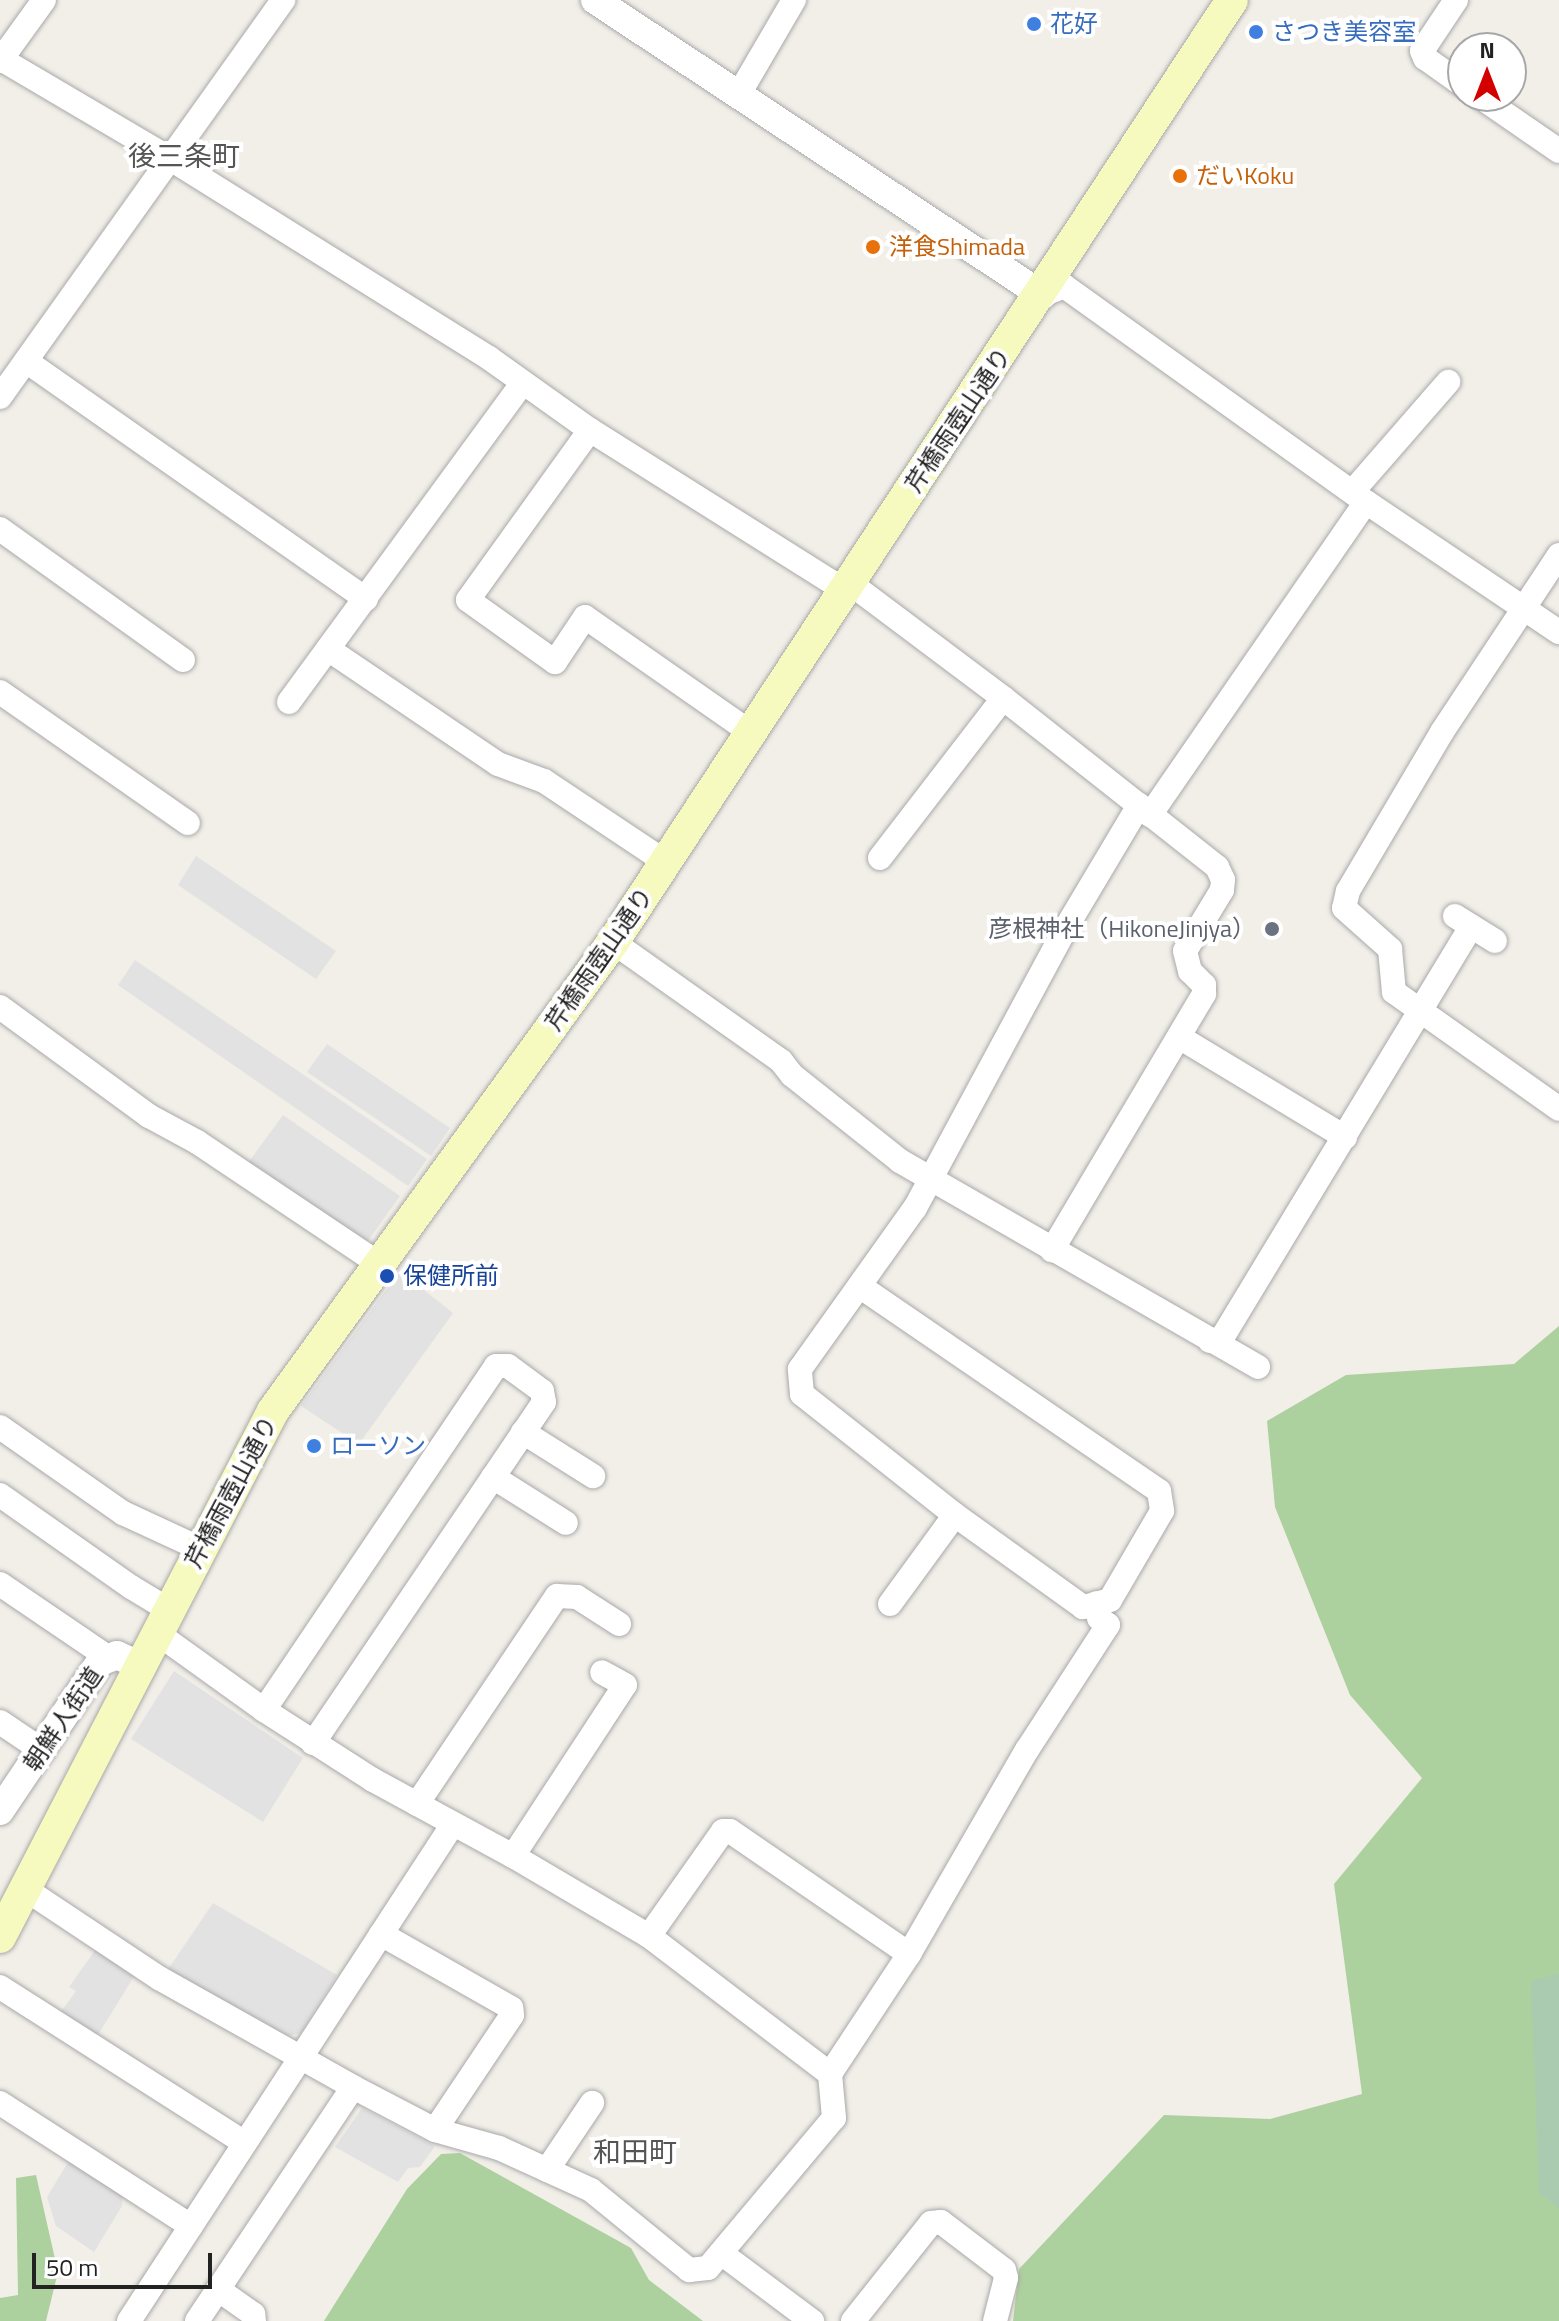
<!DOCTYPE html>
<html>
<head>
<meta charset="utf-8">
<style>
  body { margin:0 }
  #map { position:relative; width:1559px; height:2321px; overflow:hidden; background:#f2efe9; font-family:"Titillium Web","Noto Sans JP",sans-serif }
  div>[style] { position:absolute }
  .forest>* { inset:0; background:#add19e }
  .cemetery>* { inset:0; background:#aacbaf }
  .parking>* { inset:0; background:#e2e2e2 }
  .roads { filter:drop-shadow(0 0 2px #a9a9a9) drop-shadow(0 0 2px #a9a9a9) }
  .minor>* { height:24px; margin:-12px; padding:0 12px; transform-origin:12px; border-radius:12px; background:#fff }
  .tertiary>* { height:28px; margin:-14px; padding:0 14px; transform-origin:14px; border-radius:14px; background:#fff }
  .secondary>* { height:32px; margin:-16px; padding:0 16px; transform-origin:16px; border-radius:16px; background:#f7fabf }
  .dots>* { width:22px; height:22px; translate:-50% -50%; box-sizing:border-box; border:4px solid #fff; border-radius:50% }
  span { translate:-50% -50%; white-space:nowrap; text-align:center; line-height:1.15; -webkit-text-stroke:8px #fff; paint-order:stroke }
  .shop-label { font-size:24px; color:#366cbe }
  .left { translate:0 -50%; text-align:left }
  .food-label { font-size:24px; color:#c56008 }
  .street-label { font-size:24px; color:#222 }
  .worship-label { font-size:24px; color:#5b616d }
  .right { translate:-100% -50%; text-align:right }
  .transit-label { font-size:24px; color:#164399 }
  .quarter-label { font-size:28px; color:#555 }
  .north { position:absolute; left:1447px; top:32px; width:80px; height:80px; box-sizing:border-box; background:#fff; border:2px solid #a7a7a7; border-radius:50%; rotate:0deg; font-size:22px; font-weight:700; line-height:32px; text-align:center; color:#222 }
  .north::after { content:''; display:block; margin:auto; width:28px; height:36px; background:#d40000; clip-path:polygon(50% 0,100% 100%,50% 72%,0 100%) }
  .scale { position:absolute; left:32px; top:2253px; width:180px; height:36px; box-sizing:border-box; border:4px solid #222; border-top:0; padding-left:10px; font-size:24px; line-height:28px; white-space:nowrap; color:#222; -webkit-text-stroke:6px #fff; paint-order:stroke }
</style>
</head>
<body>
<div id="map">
  <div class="forest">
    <i style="clip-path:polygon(1559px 1326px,1559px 2321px,1013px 2321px,1019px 2269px,1164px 2115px,1270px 2119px,1362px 2094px,1334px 1884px,1422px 1778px,1350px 1695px,1275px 1507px,1267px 1421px,1346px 1375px,1514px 1364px)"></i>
    <i style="clip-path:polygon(460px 2153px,631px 2248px,649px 2280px,703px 2321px,324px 2321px,407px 2189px,441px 2154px)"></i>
    <i style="clip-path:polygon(36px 2175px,58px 2272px,46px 2321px,0 2321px,0 2298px,18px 2295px,16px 2178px)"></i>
  </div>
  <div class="cemetery">
    <i style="clip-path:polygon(1559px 1974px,1559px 2208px,1539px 2193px,1531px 1981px)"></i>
  </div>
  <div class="parking">
    <i style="clip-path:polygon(196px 856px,336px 951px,316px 979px,178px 885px)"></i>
    <i style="clip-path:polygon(135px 960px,427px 1159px,408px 1186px,118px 985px)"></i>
    <i style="clip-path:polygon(327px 1044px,450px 1128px,431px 1156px,307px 1072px)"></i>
    <i style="clip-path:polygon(283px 1115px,400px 1196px,367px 1242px,248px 1163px)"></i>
    <i style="clip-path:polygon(400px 1271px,453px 1313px,359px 1444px,301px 1406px)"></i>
    <i style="clip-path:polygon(174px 1671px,303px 1758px,263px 1822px,131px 1739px)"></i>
    <i style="clip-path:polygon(213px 1903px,337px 1975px,301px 2033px,287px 2036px,167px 1971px)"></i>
    <i style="clip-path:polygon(96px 1949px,135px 1975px,96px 2038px,60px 2013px,76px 1991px,69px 1987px)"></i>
    <i style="clip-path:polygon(362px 2108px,435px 2146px,420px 2167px,408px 2168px,398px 2182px,335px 2147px)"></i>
    <i style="clip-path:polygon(70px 2159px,123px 2193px,122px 2206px,94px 2252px,56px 2226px,47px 2197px)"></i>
  </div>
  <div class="roads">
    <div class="minor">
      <i style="left:1456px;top:0;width:61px;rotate:123.7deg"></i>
      <i style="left:1422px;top:51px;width:8px;rotate:67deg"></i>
      <i style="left:1425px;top:58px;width:47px;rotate:35.4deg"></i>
      <i style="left:1px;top:59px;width:195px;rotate:30.5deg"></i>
      <i style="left:169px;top:158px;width:377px;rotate:32deg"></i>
      <i style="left:489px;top:358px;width:124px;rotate:35.5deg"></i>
      <i style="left:590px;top:430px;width:287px;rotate:32.2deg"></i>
      <i style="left:833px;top:583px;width:17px"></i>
      <i style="left:850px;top:583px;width:191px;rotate:36.9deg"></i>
      <i style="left:1003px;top:698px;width:273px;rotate:38.3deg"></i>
      <i style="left:1217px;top:867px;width:14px;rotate:65deg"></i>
      <i style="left:1223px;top:880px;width:10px;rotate:96deg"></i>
      <i style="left:1222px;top:890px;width:71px;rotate:121.2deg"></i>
      <i style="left:1185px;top:951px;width:21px;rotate:76deg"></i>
      <i style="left:1190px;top:971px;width:20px;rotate:45deg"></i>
      <i style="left:1204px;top:985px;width:9px;rotate:90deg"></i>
      <i style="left:1204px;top:994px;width:298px;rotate:120.7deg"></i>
      <i style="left:0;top:61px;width:75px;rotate:-54.2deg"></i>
      <i style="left:739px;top:94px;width:109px;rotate:-59.7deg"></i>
      <i style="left:1479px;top:96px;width:97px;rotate:34.5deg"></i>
      <i style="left:1042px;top:295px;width:24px;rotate:-22deg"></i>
      <i style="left:1064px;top:286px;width:371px;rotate:35.6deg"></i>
      <i style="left:1366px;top:502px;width:233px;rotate:34deg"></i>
      <i style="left:26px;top:361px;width:415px;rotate:35deg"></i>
      <i style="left:0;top:397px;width:488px;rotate:-54.5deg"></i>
      <i style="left:590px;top:430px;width:209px;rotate:125.7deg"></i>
      <i style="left:468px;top:600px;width:107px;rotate:35.5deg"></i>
      <i style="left:555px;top:662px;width:54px;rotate:-56.3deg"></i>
      <i style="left:585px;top:617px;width:201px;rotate:34.9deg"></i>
      <i style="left:1353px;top:491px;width:145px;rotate:-48.9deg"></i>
      <i style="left:0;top:529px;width:225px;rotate:35.6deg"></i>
      <i style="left:1559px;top:555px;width:212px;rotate:123.5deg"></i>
      <i style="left:1442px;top:732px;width:185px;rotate:120.6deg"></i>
      <i style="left:1348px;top:891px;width:17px;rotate:103deg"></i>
      <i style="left:1344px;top:908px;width:62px;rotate:41.7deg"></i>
      <i style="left:1390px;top:949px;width:43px;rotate:84.7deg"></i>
      <i style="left:1394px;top:992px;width:202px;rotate:35.3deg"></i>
      <i style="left:328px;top:649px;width:205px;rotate:34.1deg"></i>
      <i style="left:498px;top:764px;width:49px;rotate:20.3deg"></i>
      <i style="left:544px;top:781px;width:148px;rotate:33.7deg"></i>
      <i style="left:0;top:692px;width:229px;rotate:34.9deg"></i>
      <i style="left:289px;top:702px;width:394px;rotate:-53.8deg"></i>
      <i style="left:1150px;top:815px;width:380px;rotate:-55.4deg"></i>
      <i style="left:880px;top:858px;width:202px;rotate:-52.4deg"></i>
      <i style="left:1455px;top:916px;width:47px;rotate:32deg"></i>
      <i style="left:613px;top:942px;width:206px;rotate:35.3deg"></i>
      <i style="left:781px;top:1061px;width:18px;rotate:52deg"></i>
      <i style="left:792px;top:1075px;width:138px;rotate:38.5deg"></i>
      <i style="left:900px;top:1161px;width:413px;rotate:29.9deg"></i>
      <i style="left:0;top:1007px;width:185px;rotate:36.2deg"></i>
      <i style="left:149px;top:1116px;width:55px;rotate:28.4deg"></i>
      <i style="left:197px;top:1142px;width:219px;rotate:33.8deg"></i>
      <i style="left:1179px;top:1037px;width:194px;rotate:31.1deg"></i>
      <i style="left:861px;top:1287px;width:361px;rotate:34.4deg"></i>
      <i style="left:1159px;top:1491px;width:20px;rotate:81deg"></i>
      <i style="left:1162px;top:1511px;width:103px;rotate:120.3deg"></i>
      <i style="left:1110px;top:1600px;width:28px;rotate:165deg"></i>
      <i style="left:1083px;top:1607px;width:158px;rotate:-144.3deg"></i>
      <i style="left:955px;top:1515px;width:195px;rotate:-141.7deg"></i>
      <i style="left:802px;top:1394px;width:25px;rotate:-95deg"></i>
      <i style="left:800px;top:1369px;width:198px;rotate:-54.5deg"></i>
      <i style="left:915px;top:1208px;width:320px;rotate:-61.7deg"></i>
      <i style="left:1067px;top:926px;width:141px;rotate:-59.2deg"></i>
      <i style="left:1210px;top:1341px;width:12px;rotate:-14deg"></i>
      <i style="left:1222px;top:1338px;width:481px;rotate:-58.8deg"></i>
      <i style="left:0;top:1427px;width:150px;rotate:35deg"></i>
      <i style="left:123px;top:1513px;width:86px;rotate:24.8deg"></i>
      <i style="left:523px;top:1432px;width:83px;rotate:32.2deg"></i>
      <i style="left:493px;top:1477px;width:86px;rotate:32.2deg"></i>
      <i style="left:0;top:1495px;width:160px;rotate:35.1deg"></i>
      <i style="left:131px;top:1587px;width:44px;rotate:31.2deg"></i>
      <i style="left:0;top:1584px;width:132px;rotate:34.2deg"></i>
      <i style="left:890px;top:1604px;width:110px;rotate:-53.9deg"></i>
      <i style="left:157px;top:1633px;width:132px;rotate:35.7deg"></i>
      <i style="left:264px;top:1710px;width:130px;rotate:32.7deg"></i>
      <i style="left:373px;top:1780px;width:159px;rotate:28.5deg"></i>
      <i style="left:513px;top:1856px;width:158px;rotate:30.5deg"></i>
      <i style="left:649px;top:1936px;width:228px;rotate:37.3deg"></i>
      <i style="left:264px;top:1710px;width:415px;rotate:-56deg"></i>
      <i style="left:496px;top:1366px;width:12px"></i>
      <i style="left:508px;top:1366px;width:42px;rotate:36.3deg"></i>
      <i style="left:542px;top:1391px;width:11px;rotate:80deg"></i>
      <i style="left:544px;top:1402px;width:412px;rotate:124.1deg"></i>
      <i style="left:0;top:1722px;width:52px;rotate:34deg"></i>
      <i style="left:417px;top:1804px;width:251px;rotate:-56.1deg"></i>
      <i style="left:557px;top:1596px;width:20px;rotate:3deg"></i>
      <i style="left:577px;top:1597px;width:50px;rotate:32.7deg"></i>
      <i style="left:513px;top:1856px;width:204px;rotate:-56.8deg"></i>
      <i style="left:625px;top:1685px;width:26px;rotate:-151deg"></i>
      <i style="left:25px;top:1889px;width:161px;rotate:33.6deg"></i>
      <i style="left:159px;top:1978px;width:223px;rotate:29.3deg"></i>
      <i style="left:353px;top:2087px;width:93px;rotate:27.7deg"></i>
      <i style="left:435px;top:2130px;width:66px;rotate:15.7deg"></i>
      <i style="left:499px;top:2148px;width:101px;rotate:24.5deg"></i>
      <i style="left:591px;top:2190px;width:127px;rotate:39.2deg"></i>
      <i style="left:689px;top:2270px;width:19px;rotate:-6deg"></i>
      <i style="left:708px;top:2268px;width:196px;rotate:-50deg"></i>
      <i style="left:834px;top:2118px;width:44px;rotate:-95.2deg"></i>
      <i style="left:830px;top:2074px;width:144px;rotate:-56.6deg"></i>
      <i style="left:909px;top:1954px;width:236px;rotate:-60deg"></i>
      <i style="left:1027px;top:1750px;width:149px;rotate:-57.1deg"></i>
      <i style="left:1108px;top:1625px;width:11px;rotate:-142deg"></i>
      <i style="left:1099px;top:1618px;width:15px;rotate:-101deg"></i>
      <i style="left:381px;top:1934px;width:150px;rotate:29.6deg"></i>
      <i style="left:511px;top:2008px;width:7px;rotate:82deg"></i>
      <i style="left:512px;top:2015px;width:138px;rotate:123.8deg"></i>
      <i style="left:649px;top:1936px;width:128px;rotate:-54.8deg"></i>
      <i style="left:723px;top:1831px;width:7px"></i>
      <i style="left:730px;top:1831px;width:217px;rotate:34.5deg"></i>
      <i style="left:0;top:1987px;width:290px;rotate:32.5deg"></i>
      <i style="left:0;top:2103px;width:227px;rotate:32.8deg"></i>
      <i style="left:547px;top:2170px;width:81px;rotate:-56.1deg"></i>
      <i style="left:721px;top:2253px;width:114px;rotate:36.8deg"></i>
      <i style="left:219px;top:2290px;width:42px;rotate:35.2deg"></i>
      <i style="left:253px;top:2314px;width:7px;rotate:82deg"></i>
      <i style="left:129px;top:2321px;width:593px;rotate:-56.9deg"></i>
      <i style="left:197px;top:2321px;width:281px;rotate:-56.3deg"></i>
      <i style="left:853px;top:2321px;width:125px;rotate:-51.5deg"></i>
      <i style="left:931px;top:2223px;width:10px;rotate:-6deg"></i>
      <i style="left:941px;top:2222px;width:79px;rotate:37.3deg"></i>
      <i style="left:1004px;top:2270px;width:8px;rotate:76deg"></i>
      <i style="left:1006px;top:2278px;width:44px;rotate:104.3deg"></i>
    </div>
    <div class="tertiary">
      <i style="left:595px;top:0;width:536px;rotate:33.42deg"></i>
      <i style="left:0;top:1811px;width:179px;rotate:-56.1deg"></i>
      <i style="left:100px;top:1662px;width:18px;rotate:-22deg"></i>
      <i style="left:117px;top:1655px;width:26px;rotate:25deg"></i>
    </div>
    <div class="secondary">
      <i style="left:0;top:1937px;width:593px;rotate:-62.57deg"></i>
      <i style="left:273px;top:1411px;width:579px;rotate:-54.06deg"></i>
      <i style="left:613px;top:942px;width:1127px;rotate:-56.69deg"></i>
    </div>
  </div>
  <div class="dots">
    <i style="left:1034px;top:24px;background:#3f7fe0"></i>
    <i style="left:1256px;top:32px;background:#3f7fe0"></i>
    <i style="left:1180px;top:176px;background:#e8710a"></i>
    <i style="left:873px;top:247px;background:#e8710a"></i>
    <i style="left:1272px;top:929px;background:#6b7280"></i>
    <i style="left:387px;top:1276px;background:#1a4fb4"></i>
    <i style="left:314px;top:1446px;background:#3f7fe0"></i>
  </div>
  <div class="shop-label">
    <span class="left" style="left:1050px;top:24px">花好</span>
    <span class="left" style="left:1272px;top:32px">さつき美容室</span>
    <span class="left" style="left:330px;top:1446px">ローソン</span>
  </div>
  <div class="food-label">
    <span class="left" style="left:1196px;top:176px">だいKoku</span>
    <span class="left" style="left:889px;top:247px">洋食Shimada</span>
  </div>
  <div class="street-label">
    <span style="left:958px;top:420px;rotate:-56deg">芹橋雨壺山通り</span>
    <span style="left:599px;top:959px;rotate:-55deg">芹橋雨壺山通り</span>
    <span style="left:231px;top:1492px;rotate:-62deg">芹橋雨壺山通り</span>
    <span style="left:63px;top:1719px;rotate:-56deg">朝鮮人街道</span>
  </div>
  <div class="worship-label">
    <span class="right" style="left:1256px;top:929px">彦根神社（HikoneJinjya）</span>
  </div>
  <div class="transit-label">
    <span class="left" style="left:403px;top:1276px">保健所前</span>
  </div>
  <div class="quarter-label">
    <span style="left:184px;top:156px">後三条町</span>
    <span style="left:635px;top:2152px">和田町</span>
  </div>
  <div class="north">N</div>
  <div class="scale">50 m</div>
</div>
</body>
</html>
